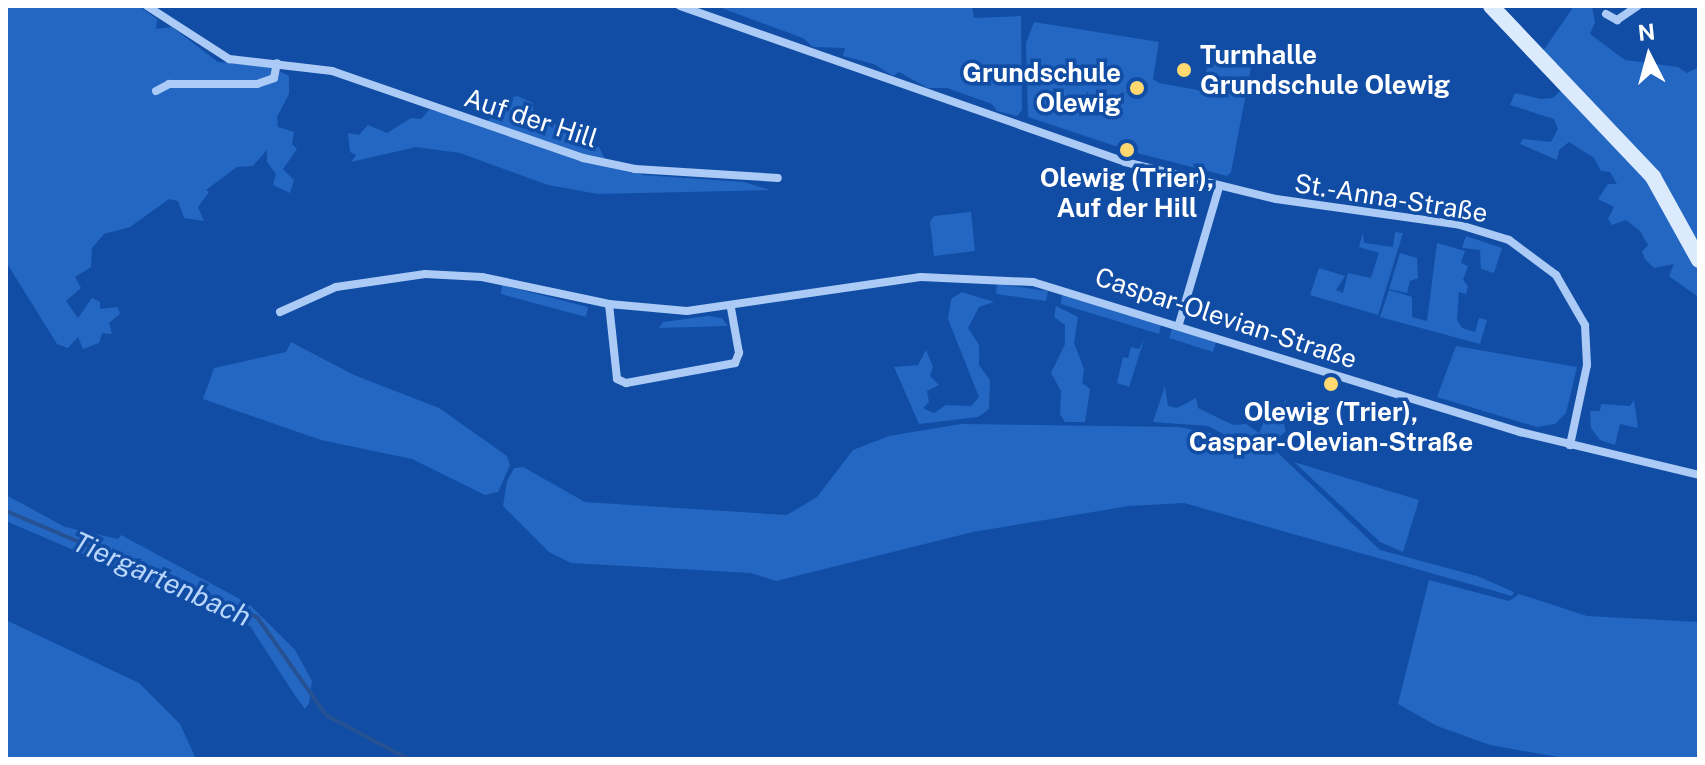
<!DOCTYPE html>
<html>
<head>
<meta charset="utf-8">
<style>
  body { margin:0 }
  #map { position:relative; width:1705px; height:765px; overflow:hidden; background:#114da4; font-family:"Public Sans",sans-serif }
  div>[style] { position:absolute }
  .green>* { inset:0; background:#2367c2 }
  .stream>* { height:4px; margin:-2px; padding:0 2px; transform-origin:2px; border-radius:2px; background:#265293 }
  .street>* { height:8px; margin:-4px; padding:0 4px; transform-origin:4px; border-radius:4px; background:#abcbf6 }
  .secondary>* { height:16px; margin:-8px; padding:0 8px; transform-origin:8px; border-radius:8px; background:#dceafe }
  .dots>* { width:22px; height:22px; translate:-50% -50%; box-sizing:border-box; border:4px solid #114da4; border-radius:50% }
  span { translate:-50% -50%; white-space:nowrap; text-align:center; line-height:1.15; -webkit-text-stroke:7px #114da4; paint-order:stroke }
  .poi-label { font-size:26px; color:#fff; font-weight:700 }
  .left { translate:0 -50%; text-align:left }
  .right { translate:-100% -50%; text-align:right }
  .street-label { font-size:26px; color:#fff }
  .water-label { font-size:28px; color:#b9d6fc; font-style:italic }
  .frame { position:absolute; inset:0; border:8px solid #fff; pointer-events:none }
  .north { position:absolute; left:1609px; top:16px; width:80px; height:80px; -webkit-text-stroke:6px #114da4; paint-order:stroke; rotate:354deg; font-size:22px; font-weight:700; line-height:32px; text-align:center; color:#fff }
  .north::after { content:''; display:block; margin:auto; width:28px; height:36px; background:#fff; clip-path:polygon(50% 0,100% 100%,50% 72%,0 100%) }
</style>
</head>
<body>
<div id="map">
  <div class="green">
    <i style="clip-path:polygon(6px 6px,139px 6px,157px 19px,156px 29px,172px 27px,218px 62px,271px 67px,289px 76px,289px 94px,277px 117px,278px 127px,294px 132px,292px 144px,297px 149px,283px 169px,294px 180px,290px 193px,273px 185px,276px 174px,267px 162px,267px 150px,253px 166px,237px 167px,206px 190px,209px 192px,198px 207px,204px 221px,184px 218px,178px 201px,169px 199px,130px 227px,104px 234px,92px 248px,91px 267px,75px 277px,81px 288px,66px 301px,78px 318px,92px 298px,100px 302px,100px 309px,118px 307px,120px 314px,109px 323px,112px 334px,102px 333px,99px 343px,83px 349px,78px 337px,68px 348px,57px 344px,6px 262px)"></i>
    <i style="clip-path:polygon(716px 6px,972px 6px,974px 18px,1021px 16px,1022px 110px,1017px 116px,997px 111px,992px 104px,947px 88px,928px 88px,899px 72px,893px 76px,874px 64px,843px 56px,845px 48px,813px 47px,803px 38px)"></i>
    <i style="clip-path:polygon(1574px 6px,1592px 7px,1595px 22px,1590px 34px,1625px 60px,1678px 67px,1687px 73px,1699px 67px,1699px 303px,1697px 296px,1669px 276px,1674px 264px,1654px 268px,1645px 259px,1642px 252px,1648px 245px,1640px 231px,1626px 220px,1612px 225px,1608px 219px,1614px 207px,1598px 199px,1608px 184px,1617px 184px,1610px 172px,1601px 171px,1594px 158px,1569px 142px,1559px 150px,1557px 160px,1520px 144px,1523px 139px,1551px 142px,1558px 129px,1554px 119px,1510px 105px,1515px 93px,1541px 99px,1553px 98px,1562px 89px,1543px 51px)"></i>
    <i style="clip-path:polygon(1034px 22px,1159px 42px,1153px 79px,1159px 83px,1203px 91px,1209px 55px,1252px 62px,1231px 172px,1227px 176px,1133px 152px,1028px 117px,1026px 43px)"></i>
    <i style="clip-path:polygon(517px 96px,533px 103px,533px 112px,553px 125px,565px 122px,590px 146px,599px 147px,605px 159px,643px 175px,744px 182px,770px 190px,598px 194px,548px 185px,460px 153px,416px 147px,351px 162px,356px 155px,350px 152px,348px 133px,359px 135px,368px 125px,387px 133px,411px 118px,421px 119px,429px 110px,488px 121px,502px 101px)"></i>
    <i style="clip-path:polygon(971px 212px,975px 251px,934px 256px,930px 222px,934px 216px)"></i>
    <i style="clip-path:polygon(1363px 232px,1364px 243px,1393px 247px,1395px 232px,1403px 233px,1378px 315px,1310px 295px,1319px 268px,1345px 276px,1336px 290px,1343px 293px,1348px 273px,1371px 278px,1379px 253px,1359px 247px)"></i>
    <i style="clip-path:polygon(1466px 236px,1502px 248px,1494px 273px,1481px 269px,1480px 250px,1462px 248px)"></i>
    <i style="clip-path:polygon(1437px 243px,1465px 251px,1461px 263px,1468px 266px,1463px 280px,1468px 286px,1466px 294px,1459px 292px,1457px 320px,1462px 328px,1475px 332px,1479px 318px,1487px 320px,1480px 344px,1380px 317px,1389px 290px,1412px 297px,1412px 317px,1427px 321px)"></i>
    <i style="clip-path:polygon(1400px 253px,1417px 258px,1418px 278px,1410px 281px,1407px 293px,1389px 289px)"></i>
    <i style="clip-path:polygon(997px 284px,1048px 291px,1046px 301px,996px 294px)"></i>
    <i style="clip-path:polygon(502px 285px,588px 307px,586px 317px,501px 294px)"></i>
    <i style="clip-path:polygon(962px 292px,994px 302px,979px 307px,968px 328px,979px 345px,979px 365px,990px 380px,989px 409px,978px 417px,919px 424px,894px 367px,918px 365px,926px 350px,933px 367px,930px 376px,939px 385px,927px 391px,929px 402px,923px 408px,934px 413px,946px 405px,971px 406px,979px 397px,948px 319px,951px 299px)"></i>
    <i style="clip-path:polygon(1062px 294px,1161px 325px,1159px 334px,1061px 304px)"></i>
    <i style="clip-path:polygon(1056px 306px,1078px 317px,1074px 343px,1084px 369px,1082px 383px,1090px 389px,1085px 422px,1065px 422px,1060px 414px,1061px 391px,1051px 373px,1065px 344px,1065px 325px,1054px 317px)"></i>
    <i style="clip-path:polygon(708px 316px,722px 318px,728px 326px,659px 328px,663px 322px)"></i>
    <i style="clip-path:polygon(1172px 328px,1216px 342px,1213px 352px,1169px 338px)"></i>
    <i style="clip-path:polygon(1144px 340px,1129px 387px,1117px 383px,1123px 357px,1128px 358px,1131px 347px,1139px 349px)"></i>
    <i style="clip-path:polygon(291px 342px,354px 375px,439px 408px,507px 456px,510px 465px,498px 492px,485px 495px,412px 459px,321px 440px,203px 399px,214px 368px,286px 352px)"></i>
    <i style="clip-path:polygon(1456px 346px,1577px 367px,1566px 413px,1555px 424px,1537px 427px,1437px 397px)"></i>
    <i style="clip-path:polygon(1165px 386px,1168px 406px,1177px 408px,1196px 398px,1198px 408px,1233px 425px,1246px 424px,1259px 433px,1266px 417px,1278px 414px,1287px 397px,1281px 416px,1286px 431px,1271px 445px,1231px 438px,1278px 453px,1380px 550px,1477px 576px,1514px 592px,1512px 596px,1184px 503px,1129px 506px,973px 532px,776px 581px,751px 573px,571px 563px,549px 552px,503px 506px,507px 481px,514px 468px,523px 467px,585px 502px,787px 515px,817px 497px,853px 450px,889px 436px,961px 424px,1179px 427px,1229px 437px,1208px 426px,1153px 422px)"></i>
    <i style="clip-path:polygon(1634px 400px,1638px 428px,1620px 424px,1615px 445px,1600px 440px,1591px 428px,1590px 411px,1600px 411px,1601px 404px,1630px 406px)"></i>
    <i style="clip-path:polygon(1294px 462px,1419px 500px,1403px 552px,1380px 542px)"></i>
    <i style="clip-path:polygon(6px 495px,65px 527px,118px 539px,121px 535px,249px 604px,295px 650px,312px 681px,309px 703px,305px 709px,296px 697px,250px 626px,6px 521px)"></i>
    <i style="clip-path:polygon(1429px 580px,1509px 601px,1519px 594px,1587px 616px,1699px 622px,1699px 759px,1569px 759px,1490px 745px,1437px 726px,1398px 704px)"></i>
    <i style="clip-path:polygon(6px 620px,139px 683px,180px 724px,196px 759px,6px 759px)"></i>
  </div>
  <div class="stream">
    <i style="left:6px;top:511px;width:272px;rotate:22.9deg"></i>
    <i style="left:257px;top:617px;width:120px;rotate:54.9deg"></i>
    <i style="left:326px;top:715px;width:93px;rotate:28.2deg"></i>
  </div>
  <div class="street">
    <i style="left:147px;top:6px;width:98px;rotate:32.9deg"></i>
    <i style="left:229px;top:59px;width:104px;rotate:6.6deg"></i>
    <i style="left:332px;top:71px;width:266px;rotate:19.1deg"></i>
    <i style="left:583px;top:158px;width:53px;rotate:11.9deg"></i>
    <i style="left:635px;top:169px;width:143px;rotate:3.6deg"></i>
    <i style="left:680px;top:6px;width:472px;rotate:19.3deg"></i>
    <i style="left:1125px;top:162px;width:155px;rotate:13.8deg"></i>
    <i style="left:1276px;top:199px;width:186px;rotate:8deg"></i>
    <i style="left:1460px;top:225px;width:51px;rotate:17deg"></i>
    <i style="left:1509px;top:240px;width:59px;rotate:36.7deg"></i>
    <i style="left:1556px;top:275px;width:58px;rotate:59.9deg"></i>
    <i style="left:1585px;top:325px;width:40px;rotate:87.1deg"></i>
    <i style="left:1587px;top:365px;width:82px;rotate:102deg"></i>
    <i style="left:1606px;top:14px;width:13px;rotate:29deg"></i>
    <i style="left:1617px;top:20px;width:25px;rotate:-34deg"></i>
    <i style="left:156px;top:91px;width:15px;rotate:-28deg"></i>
    <i style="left:169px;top:84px;width:88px"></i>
    <i style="left:257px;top:84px;width:18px;rotate:-19deg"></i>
    <i style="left:274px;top:78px;width:15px;rotate:-79deg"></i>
    <i style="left:609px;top:304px;width:75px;rotate:83.9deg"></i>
    <i style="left:617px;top:379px;width:10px;rotate:24deg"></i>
    <i style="left:626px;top:383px;width:111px;rotate:-10.4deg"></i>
    <i style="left:735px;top:363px;width:11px;rotate:-68deg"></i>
    <i style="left:739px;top:353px;width:46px;rotate:-100.1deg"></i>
    <i style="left:280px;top:312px;width:61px;rotate:-24.1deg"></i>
    <i style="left:336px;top:287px;width:90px;rotate:-8.3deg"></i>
    <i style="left:425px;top:274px;width:57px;rotate:3deg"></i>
    <i style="left:482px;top:277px;width:130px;rotate:12deg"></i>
    <i style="left:609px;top:304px;width:78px;rotate:5.1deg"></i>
    <i style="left:687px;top:311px;width:236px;rotate:-8.3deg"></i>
    <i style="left:921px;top:277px;width:112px;rotate:2.6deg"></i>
    <i style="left:1033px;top:282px;width:510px;rotate:17.12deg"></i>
    <i style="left:1520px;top:432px;width:184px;rotate:13.5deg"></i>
    <i style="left:1179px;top:324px;width:143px;rotate:-73.7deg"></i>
  </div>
  <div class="secondary">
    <i style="left:1491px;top:6px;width:236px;rotate:46.5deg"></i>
    <i style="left:1653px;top:177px;width:95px;rotate:61deg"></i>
  </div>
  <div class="dots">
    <i style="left:1184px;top:70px;background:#ffd970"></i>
    <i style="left:1137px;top:88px;background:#ffd970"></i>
    <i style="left:1127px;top:150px;background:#ffd970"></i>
    <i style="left:1331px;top:384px;background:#ffd970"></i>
  </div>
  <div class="poi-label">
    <span class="left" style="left:1200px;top:70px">Turnhalle<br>Grundschule Olewig</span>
    <span class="right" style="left:1121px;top:88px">Grundschule<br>Olewig</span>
    <span style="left:1127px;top:193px">Olewig (Trier),<br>Auf der Hill</span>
    <span style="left:1331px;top:427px">Olewig (Trier),<br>Caspar-Olevian-Straße</span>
  </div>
  <div class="street-label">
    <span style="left:531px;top:118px;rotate:18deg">Auf der Hill</span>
    <span style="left:1391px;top:198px;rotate:9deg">St.-Anna-Straße</span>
    <span style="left:1226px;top:318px;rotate:18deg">Caspar-Olevian-Straße</span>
  </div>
  <div class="water-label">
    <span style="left:162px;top:579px;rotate:24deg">Tiergartenbach</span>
  </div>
  <div class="frame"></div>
  <div class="north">N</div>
</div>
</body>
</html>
